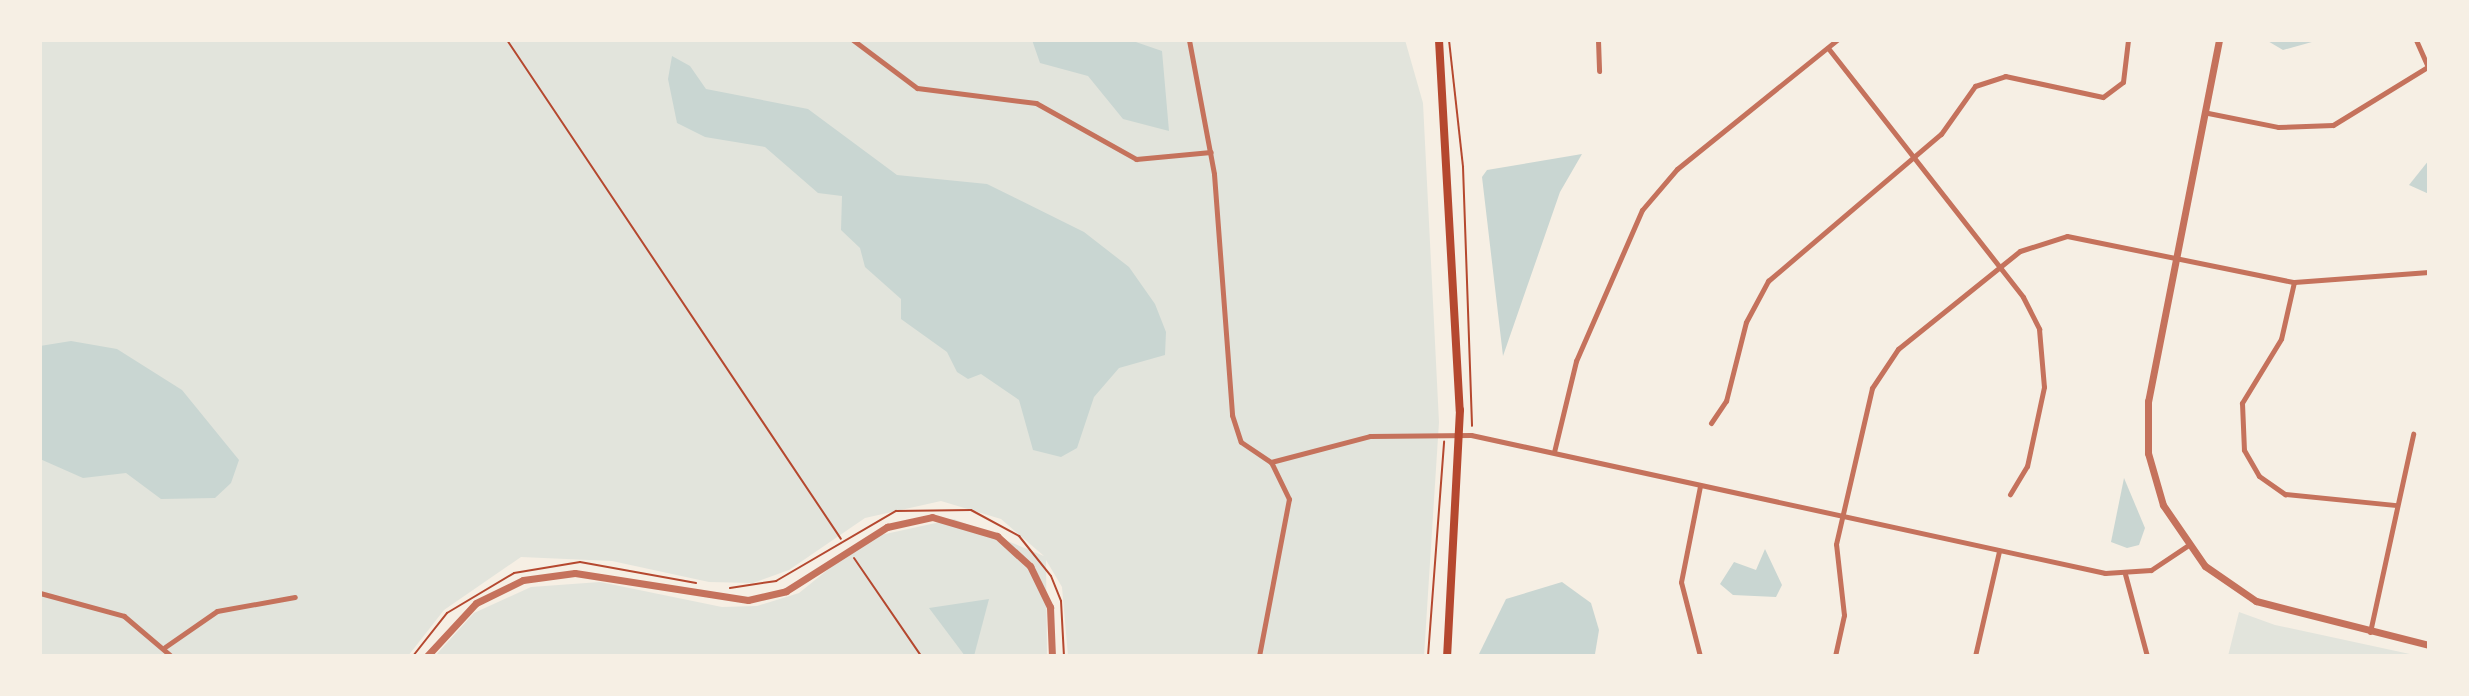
<!DOCTYPE html>
<html>
<head>
<meta charset="utf-8">
<style>
  body { margin:0 }
  #map { position:relative; width:2469px; height:696px; overflow:hidden; background:#f6efe4; font-family:Barlow,sans-serif }
  div>[style] { position:absolute }
  .green>* { inset:0; background:#e2e4dc }
  .water>* { inset:0; background:#c9d6d2 }
  .path>* { height:2px; margin:-1px; padding:0 1px; transform-origin:1px; border-radius:1px; background:#b5482f }
  .minor>* { height:5px; margin:-2.5px; padding:0 2.5px; transform-origin:2.5px; border-radius:2.5px; background:#c5725c }
  .tertiary>* { height:7px; margin:-3.5px; padding:0 3.5px; transform-origin:3.5px; border-radius:3.5px; background:#c5725c }
  .secondary>* { height:8px; margin:-4px; padding:0 4px; transform-origin:4px; border-radius:4px; background:#b5482f }
  span { translate:-50% -50%; white-space:nowrap; text-align:center; line-height:1.15; -webkit-text-stroke:8px #f6efe4; paint-order:stroke }
  .frame { position:absolute; inset:0; border:42px solid #f6efe4; pointer-events:none }
</style>
</head>
<body>
<div id="map">
  <div class="green">
    <i style="clip-path:polygon(40px 40px,1405px 40px,1423px 103px,1439px 422px,1424px 656px,1068px 656px,1062px 587px,1046px 560px,1047px 656px,435px 656px,474px 613px,531px 587px,600px 582px,722px 607px,757px 606px,799px 593px,867px 538px,954px 519px,1044px 556px,1001px 519px,941px 501px,865px 518px,789px 570px,753px 583px,709px 582px,612px 561px,521px 557px,444px 610px,408px 656px,40px 656px)"></i>
    <i style="clip-path:polygon(2239px 612px,2275px 625px,2419px 656px,2228px 656px)"></i>
  </div>
  <div class="water">
    <i style="clip-path:polygon(1032px 40px,1130px 40px,1162px 51px,1169px 131px,1123px 119px,1088px 76px,1040px 63px)"></i>
    <i style="clip-path:polygon(2266px 40px,2319px 40px,2283px 50px)"></i>
    <i style="clip-path:polygon(672px 56px,690px 66px,706px 89px,808px 109px,897px 175px,987px 184px,1084px 232px,1129px 267px,1155px 304px,1166px 332px,1165px 355px,1119px 368px,1094px 397px,1077px 448px,1061px 457px,1033px 450px,1019px 400px,981px 374px,968px 379px,957px 372px,947px 352px,901px 319px,901px 299px,865px 267px,860px 248px,841px 230px,842px 196px,818px 193px,765px 147px,705px 137px,677px 123px,668px 79px)"></i>
    <i style="clip-path:polygon(1582px 154px,1560px 192px,1503px 356px,1482px 177px,1487px 170px)"></i>
    <i style="clip-path:polygon(2429px 160px,2429px 194px,2409px 185px)"></i>
    <i style="clip-path:polygon(71px 341px,117px 349px,182px 390px,239px 460px,231px 483px,215px 498px,161px 499px,126px 473px,83px 478px,40px 459px,40px 346px)"></i>
    <i style="clip-path:polygon(2124px 478px,2145px 528px,2139px 545px,2127px 548px,2111px 542px)"></i>
    <i style="clip-path:polygon(1765px 549px,1782px 585px,1776px 597px,1733px 595px,1720px 584px,1734px 562px,1756px 570px)"></i>
    <i style="clip-path:polygon(1562px 582px,1591px 603px,1599px 630px,1595px 654px,1478px 656px,1506px 599px)"></i>
    <i style="clip-path:polygon(989px 599px,974px 656px,965px 656px,929px 608px)"></i>
  </div>
  <div class="path">
    <i style="left:507px;top:40px;width:600px;rotate:56.2deg"></i>
    <i style="left:1449px;top:40px;width:128px;rotate:83.7deg"></i>
    <i style="left:1463px;top:167px;width:259px;rotate:88deg"></i>
    <i style="left:854px;top:558px;width:119px;rotate:55.6deg"></i>
    <i style="left:730px;top:588px;width:47px;rotate:-8.7deg"></i>
    <i style="left:776px;top:581px;width:139px;rotate:-30.3deg"></i>
    <i style="left:896px;top:511px;width:75px;rotate:-0.8deg"></i>
    <i style="left:971px;top:510px;width:55px;rotate:28.4deg"></i>
    <i style="left:1019px;top:536px;width:51px;rotate:51.3deg"></i>
    <i style="left:1051px;top:576px;width:27px;rotate:68deg"></i>
    <i style="left:1061px;top:601px;width:55px;rotate:86.9deg"></i>
    <i style="left:413px;top:656px;width:55px;rotate:-51.7deg"></i>
    <i style="left:447px;top:613px;width:78px;rotate:-30.8deg"></i>
    <i style="left:514px;top:573px;width:67px;rotate:-9.5deg"></i>
    <i style="left:580px;top:562px;width:118px;rotate:10.3deg"></i>
    <i style="left:1428px;top:656px;width:215px;rotate:-85.7deg"></i>
  </div>
  <div class="minor">
    <i style="left:853px;top:40px;width:80px;rotate:36.9deg"></i>
    <i style="left:917px;top:88px;width:120px;rotate:7.2deg"></i>
    <i style="left:1036px;top:103px;width:115px;rotate:29.2deg"></i>
    <i style="left:1136px;top:159px;width:75px;rotate:-5.3deg"></i>
    <i style="left:1189px;top:40px;width:136px;rotate:79.4deg"></i>
    <i style="left:1214px;top:174px;width:242px;rotate:85.7deg"></i>
    <i style="left:1232px;top:415px;width:28px;rotate:72deg"></i>
    <i style="left:1241px;top:442px;width:36px;rotate:34deg"></i>
    <i style="left:1271px;top:462px;width:102px;rotate:-14.7deg"></i>
    <i style="left:1370px;top:436px;width:101px;rotate:-0.6deg"></i>
    <i style="left:1471px;top:435px;width:649px;rotate:12.28deg"></i>
    <i style="left:2105px;top:573px;width:46px;rotate:-3.7deg"></i>
    <i style="left:2151px;top:570px;width:43px;rotate:-33.7deg"></i>
    <i style="left:1598px;top:40px;width:31px;rotate:88deg"></i>
    <i style="left:2416px;top:40px;width:30px;rotate:66deg"></i>
    <i style="left:1828px;top:48px;width:316px;rotate:51.9deg"></i>
    <i style="left:2023px;top:297px;width:36px;rotate:63deg"></i>
    <i style="left:2039px;top:329px;width:58px;rotate:85.1deg"></i>
    <i style="left:2044px;top:387px;width:81px;rotate:102.1deg"></i>
    <i style="left:2027px;top:466px;width:33px;rotate:121deg"></i>
    <i style="left:2208px;top:113px;width:71px;rotate:11.3deg"></i>
    <i style="left:2278px;top:127px;width:55px;rotate:-2.1deg"></i>
    <i style="left:2333px;top:125px;width:113px;rotate:-31.6deg"></i>
    <i style="left:2294px;top:282px;width:58px;rotate:102.8deg"></i>
    <i style="left:2281px;top:339px;width:75px;rotate:121.4deg"></i>
    <i style="left:2242px;top:403px;width:47px;rotate:87.6deg"></i>
    <i style="left:2244px;top:450px;width:30px;rotate:60deg"></i>
    <i style="left:2259px;top:476px;width:32px;rotate:35deg"></i>
    <i style="left:2285px;top:494px;width:112px;rotate:5.7deg"></i>
    <i style="left:1711px;top:423px;width:27px;rotate:-56deg"></i>
    <i style="left:1726px;top:401px;width:81px;rotate:-75.8deg"></i>
    <i style="left:1746px;top:322px;width:47px;rotate:-61.8deg"></i>
    <i style="left:1768px;top:281px;width:227px;rotate:-40.4deg"></i>
    <i style="left:1941px;top:134px;width:59px;rotate:-54.7deg"></i>
    <i style="left:1975px;top:86px;width:32px;rotate:-18deg"></i>
    <i style="left:2005px;top:76px;width:100px;rotate:12.1deg"></i>
    <i style="left:2103px;top:97px;width:25px;rotate:-37deg"></i>
    <i style="left:2123px;top:82px;width:42px;rotate:-83.2deg"></i>
    <i style="left:1554px;top:452px;width:94px;rotate:-76.4deg"></i>
    <i style="left:1576px;top:361px;width:165px;rotate:-66.4deg"></i>
    <i style="left:1642px;top:210px;width:54px;rotate:-49.5deg"></i>
    <i style="left:1677px;top:169px;width:206px;rotate:-38.9deg"></i>
    <i style="left:2125px;top:574px;width:85px;rotate:75deg"></i>
    <i style="left:40px;top:593px;width:87px;rotate:15.3deg"></i>
    <i style="left:124px;top:616px;width:62px;rotate:40.4deg"></i>
    <i style="left:2370px;top:632px;width:203px;rotate:-77.7deg"></i>
    <i style="left:165px;top:647px;width:63px;rotate:-34.7deg"></i>
    <i style="left:217px;top:611px;width:79px;rotate:-10.2deg"></i>
    <i style="left:1259px;top:656px;width:160px;rotate:-79.2deg"></i>
    <i style="left:1289px;top:499px;width:41px;rotate:-115.9deg"></i>
    <i style="left:1700px;top:656px;width:76px;rotate:-104.4deg"></i>
    <i style="left:1681px;top:582px;width:98px;rotate:-78.8deg"></i>
    <i style="left:1835px;top:656px;width:42px;rotate:-77.6deg"></i>
    <i style="left:1844px;top:615px;width:71px;rotate:-96.4deg"></i>
    <i style="left:1836px;top:544px;width:160px;rotate:-77deg"></i>
    <i style="left:1872px;top:388px;width:47px;rotate:-56.3deg"></i>
    <i style="left:1898px;top:349px;width:156px;rotate:-38.8deg"></i>
    <i style="left:2020px;top:251px;width:49px;rotate:-17.7deg"></i>
    <i style="left:2067px;top:236px;width:232px;rotate:11.5deg"></i>
    <i style="left:2294px;top:282px;width:135px;rotate:-4.2deg"></i>
    <i style="left:1975px;top:656px;width:108px;rotate:-77.1deg"></i>
  </div>
  <div class="tertiary">
    <i style="left:2219px;top:40px;width:368px;rotate:101.1deg"></i>
    <i style="left:2148px;top:401px;width:52px;rotate:90deg"></i>
    <i style="left:2148px;top:453px;width:54px;rotate:73.9deg"></i>
    <i style="left:2163px;top:505px;width:74px;rotate:55.5deg"></i>
    <i style="left:2205px;top:566px;width:62px;rotate:34.5deg"></i>
    <i style="left:2256px;top:601px;width:179px;rotate:14.3deg"></i>
    <i style="left:427px;top:656px;width:72px;rotate:-47.2deg"></i>
    <i style="left:476px;top:603px;width:52px;rotate:-26.1deg"></i>
    <i style="left:523px;top:580px;width:52px;rotate:-7.7deg"></i>
    <i style="left:575px;top:573px;width:175px;rotate:8.9deg"></i>
    <i style="left:748px;top:600px;width:39px;rotate:-13deg"></i>
    <i style="left:786px;top:591px;width:120px;rotate:-32.4deg"></i>
    <i style="left:887px;top:527px;width:46px;rotate:-12.5deg"></i>
    <i style="left:932px;top:517px;width:68px;rotate:16.3deg"></i>
    <i style="left:997px;top:536px;width:45px;rotate:42.3deg"></i>
    <i style="left:1030px;top:566px;width:46px;rotate:64deg"></i>
    <i style="left:1050px;top:607px;width:49px;rotate:87.7deg"></i>
  </div>
  <div class="secondary">
    <i style="left:1439px;top:40px;width:371px;rotate:86.8deg"></i>
    <i style="left:1460px;top:410px;width:246px;rotate:93deg"></i>
  </div>
  <div class="frame"></div>
</div>
</body>
</html>
